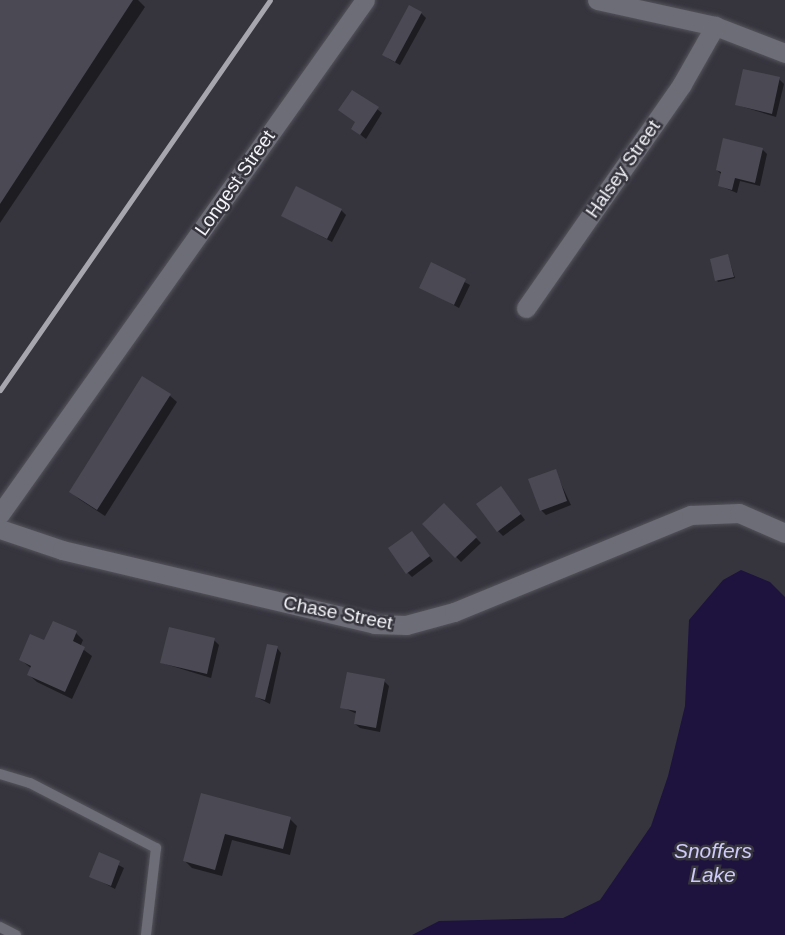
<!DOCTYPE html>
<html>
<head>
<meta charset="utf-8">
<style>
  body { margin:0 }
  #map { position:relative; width:785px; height:935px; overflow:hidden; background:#36353e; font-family:Helvetica,sans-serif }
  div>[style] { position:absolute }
  .water>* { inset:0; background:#1d133e }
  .shadow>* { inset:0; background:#0007 }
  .building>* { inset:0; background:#4b4a54 }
  .roads { filter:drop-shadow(0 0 2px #55545c) drop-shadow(0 0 2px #55545c) }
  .lane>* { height:10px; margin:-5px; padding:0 5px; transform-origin:5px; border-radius:5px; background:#6d6d77 }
  .street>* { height:19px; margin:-9.5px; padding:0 9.5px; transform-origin:9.5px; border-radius:9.5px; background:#6d6d77 }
  .rail>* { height:5px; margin:-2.5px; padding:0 2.5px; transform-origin:2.5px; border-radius:2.5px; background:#a7a6ae }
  span { translate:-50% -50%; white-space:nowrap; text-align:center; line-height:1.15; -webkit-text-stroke:5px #36353e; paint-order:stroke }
  .street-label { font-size:19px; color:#f3f3f9 }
  .water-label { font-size:21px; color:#cecaf9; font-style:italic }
</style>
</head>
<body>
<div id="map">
  <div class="water">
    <i style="clip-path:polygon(741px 570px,770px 582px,785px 597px,785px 935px,412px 935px,439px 921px,563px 918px,600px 900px,651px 826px,668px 776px,685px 706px,689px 620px,723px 580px)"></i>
  </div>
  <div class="shadow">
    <i style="clip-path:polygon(0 0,138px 0,145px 7px,0 223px)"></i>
    <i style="clip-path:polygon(421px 13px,426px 18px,400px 65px,389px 59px,384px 55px)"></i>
    <i style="clip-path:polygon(779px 79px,784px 84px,776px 117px,737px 105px)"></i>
    <i style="clip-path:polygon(377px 109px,382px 113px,366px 139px,353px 129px)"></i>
    <i style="clip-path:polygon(763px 150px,767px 154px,760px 186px,740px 181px,737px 193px,720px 186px,722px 175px,717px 170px)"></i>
    <i style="clip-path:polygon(341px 210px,346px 215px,332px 242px,283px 216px)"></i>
    <i style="clip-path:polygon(728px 256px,735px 278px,718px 282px,717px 280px)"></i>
    <i style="clip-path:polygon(432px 264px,470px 285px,459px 308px,421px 287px)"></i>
    <i style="clip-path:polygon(169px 395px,177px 402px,105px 516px,79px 499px,71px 492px)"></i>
    <i style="clip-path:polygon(555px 471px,571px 505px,546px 515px,541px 510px)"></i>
    <i style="clip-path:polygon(505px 493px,525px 520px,503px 536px,498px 531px)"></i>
    <i style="clip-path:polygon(444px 505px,481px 543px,461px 562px,425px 524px)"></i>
    <i style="clip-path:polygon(416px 538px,433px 561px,412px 577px,407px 572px)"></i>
    <i style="clip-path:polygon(76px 633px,83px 640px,80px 647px,92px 656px,72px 699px,37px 682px,29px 675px,32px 669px,21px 660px,45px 643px)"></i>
    <i style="clip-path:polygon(214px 640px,219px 645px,211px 678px,162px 663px)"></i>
    <i style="clip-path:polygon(277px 648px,281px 653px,270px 704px,256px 697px)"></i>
    <i style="clip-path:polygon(384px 681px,389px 686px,380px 732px,360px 728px,355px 724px,357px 714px,342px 707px)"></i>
    <i style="clip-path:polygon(202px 795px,290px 819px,297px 826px,290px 855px,232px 840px,222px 876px,192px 868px,185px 861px)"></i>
    <i style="clip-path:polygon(100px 855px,124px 868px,115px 889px,91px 876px)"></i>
  </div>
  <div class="building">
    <i style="clip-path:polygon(0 0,133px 0,0 204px)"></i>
    <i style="clip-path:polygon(409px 5px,422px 12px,395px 62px,382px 55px)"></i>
    <i style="clip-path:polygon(743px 69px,780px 77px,772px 114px,735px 105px)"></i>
    <i style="clip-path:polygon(352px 90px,379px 107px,360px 135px,351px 129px,355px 122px,338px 110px)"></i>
    <i style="clip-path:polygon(723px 138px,763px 148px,755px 183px,735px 178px,732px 190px,718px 186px,721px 172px,716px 170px)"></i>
    <i style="clip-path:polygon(296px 186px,342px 209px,327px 239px,281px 216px)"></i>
    <i style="clip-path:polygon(728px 254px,734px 277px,715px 281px,710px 259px)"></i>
    <i style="clip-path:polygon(431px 262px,466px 279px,454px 305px,419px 288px)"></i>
    <i style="clip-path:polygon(142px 376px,171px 394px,97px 510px,69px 492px)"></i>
    <i style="clip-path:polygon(556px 469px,567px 501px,540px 511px,528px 479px)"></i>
    <i style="clip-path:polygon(501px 486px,521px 514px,497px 532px,476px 504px)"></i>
    <i style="clip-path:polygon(444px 503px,477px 537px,455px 558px,422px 524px)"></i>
    <i style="clip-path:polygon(412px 531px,430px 556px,406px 574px,388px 548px)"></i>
    <i style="clip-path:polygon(53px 621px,77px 631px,73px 641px,85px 647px,65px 692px,27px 675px,31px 666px,19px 660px,30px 634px,44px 640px)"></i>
    <i style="clip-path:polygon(169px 627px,215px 638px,207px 674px,160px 663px)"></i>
    <i style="clip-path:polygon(267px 644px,278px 646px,265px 700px,255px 697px)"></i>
    <i style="clip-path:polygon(347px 672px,385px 679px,376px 728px,354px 724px,356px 711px,340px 708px)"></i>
    <i style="clip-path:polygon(201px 793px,291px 817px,283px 849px,225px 834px,215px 870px,183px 861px)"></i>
    <i style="clip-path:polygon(99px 852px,120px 861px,111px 886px,89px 877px)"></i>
  </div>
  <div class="roads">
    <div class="lane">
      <i style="left:0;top:774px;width:31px;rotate:17deg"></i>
      <i style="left:30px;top:783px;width:142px;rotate:27.3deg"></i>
      <i style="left:156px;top:848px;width:88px;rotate:96.6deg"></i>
      <i style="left:0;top:927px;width:18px;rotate:27deg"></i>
    </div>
    <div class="street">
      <i style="left:597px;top:0;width:121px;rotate:12.4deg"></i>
      <i style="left:715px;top:26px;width:75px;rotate:21.1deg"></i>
      <i style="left:526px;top:308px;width:273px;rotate:-55.1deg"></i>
      <i style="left:682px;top:84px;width:67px;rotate:-60.4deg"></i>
      <i style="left:0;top:514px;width:630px;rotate:-54.62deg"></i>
      <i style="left:0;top:529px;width:65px;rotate:18.7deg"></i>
      <i style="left:62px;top:550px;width:321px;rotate:13.3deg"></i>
      <i style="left:374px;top:624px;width:32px;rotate:2deg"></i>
      <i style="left:406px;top:625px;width:50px;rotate:-15.2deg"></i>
      <i style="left:454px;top:612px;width:256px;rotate:-22.3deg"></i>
      <i style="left:691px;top:515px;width:48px;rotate:-2.4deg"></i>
      <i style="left:739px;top:513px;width:50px;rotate:23.5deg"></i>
    </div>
  </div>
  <div class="rail">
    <i style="left:0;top:390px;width:474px;rotate:-55.3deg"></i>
  </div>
  <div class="street-label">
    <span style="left:623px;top:169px;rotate:-55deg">Halsey Street</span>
    <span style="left:235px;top:183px;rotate:-55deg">Longest Street</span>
    <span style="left:338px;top:613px;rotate:11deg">Chase Street</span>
  </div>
  <div class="water-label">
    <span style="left:713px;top:863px">Snoffers<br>Lake</span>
  </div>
</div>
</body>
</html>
